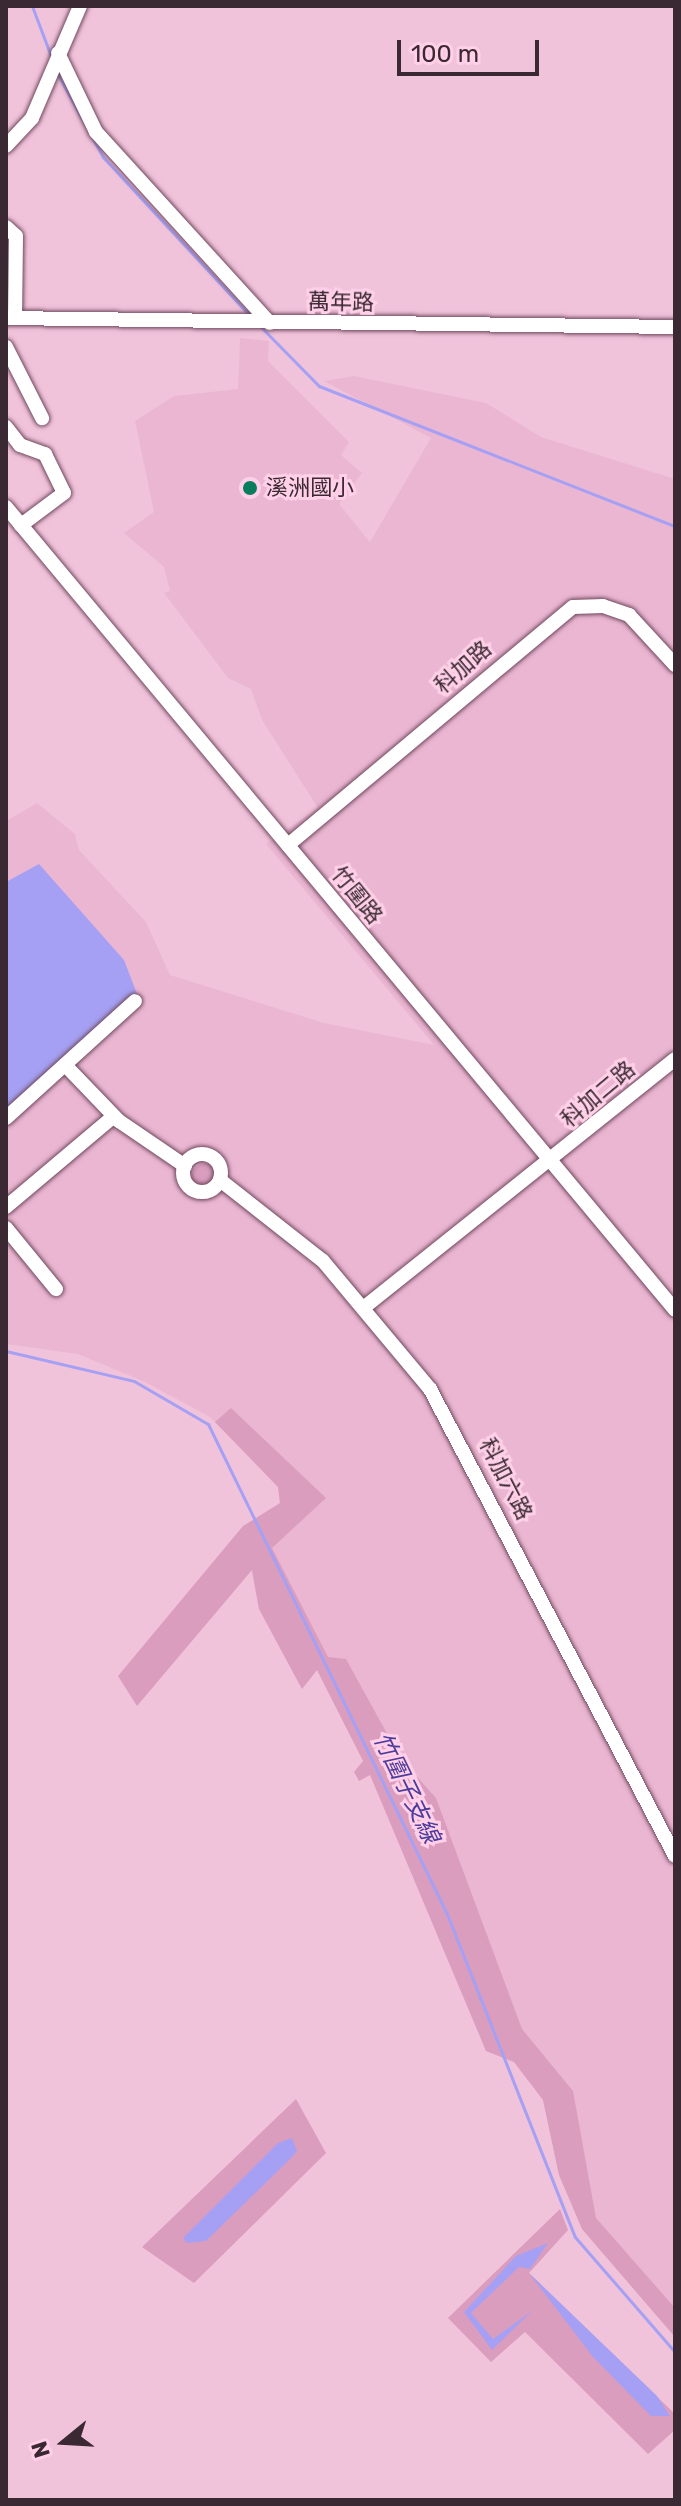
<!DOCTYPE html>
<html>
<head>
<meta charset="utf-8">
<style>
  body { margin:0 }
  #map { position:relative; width:681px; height:2506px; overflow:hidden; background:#f1c3db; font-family:Rubik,"Noto Sans TC",sans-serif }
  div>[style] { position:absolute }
  .built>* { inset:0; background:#ebb6d2 }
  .green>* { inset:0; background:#da9dbe }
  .round { border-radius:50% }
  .water>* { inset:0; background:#a5a0f3 }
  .stream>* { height:3px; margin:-1.5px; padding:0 1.5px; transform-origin:1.5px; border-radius:1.5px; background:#a5a0f3 }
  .roads { filter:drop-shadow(0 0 2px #70495e) drop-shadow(0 0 2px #70495e) }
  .minor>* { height:14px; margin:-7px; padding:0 7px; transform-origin:7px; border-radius:7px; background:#fff }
  .minor>.ring { margin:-7px; padding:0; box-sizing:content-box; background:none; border:14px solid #fff; border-radius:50% }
  .dots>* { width:22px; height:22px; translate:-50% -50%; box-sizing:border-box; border:4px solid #ffd0e8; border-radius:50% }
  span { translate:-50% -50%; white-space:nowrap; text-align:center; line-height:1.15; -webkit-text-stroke:6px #ffd0e8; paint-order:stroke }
  .street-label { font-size:22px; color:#3a2932 }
  .poi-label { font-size:22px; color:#3a2932 }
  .left { translate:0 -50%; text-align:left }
  .water-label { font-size:24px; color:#4c3c9b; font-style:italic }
  .frame { position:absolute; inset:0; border:8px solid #3a2932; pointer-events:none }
  .north { position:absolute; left:24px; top:2402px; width:80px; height:80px; -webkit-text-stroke:6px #ffd0e8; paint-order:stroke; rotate:252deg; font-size:22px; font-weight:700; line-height:32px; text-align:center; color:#3a2932 }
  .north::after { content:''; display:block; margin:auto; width:28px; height:36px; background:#3a2932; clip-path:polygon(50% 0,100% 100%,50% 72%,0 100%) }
  .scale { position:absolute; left:397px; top:40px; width:142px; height:36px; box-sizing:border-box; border:4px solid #3a2932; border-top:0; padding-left:10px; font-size:24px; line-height:28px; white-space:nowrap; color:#3a2932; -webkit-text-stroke:6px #ffd0e8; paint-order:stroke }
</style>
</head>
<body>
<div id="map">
  <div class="built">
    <i style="clip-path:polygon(240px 338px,269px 341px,268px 361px,349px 442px,341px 455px,362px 473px,339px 504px,370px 542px,431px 438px,324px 381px,354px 376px,486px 403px,541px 437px,675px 479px,675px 2337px,582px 2229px,559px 2175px,543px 2100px,514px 2062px,486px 2051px,386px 1805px,317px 1670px,302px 1689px,259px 1609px,243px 1526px,280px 1504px,278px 1487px,210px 1417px,145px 1382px,78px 1354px,6px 1344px,6px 821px,37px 803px,75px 834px,79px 850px,146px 922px,170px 975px,324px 1023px,434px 1045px,266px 844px,318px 808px,262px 720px,251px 689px,228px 678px,164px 593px,170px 591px,164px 567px,124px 533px,154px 512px,135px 421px,174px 396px,238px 389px)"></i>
  </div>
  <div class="green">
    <i class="round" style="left:192px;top:1164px;width:24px;height:24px"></i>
    <i style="clip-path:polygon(231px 1408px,326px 1498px,272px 1548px,328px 1657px,346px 1659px,401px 1759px,436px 1798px,522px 2029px,573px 2091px,596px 2218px,675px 2308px,675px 2337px,582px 2229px,559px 2175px,543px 2100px,514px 2062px,486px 2051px,370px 1775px,359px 1781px,354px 1772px,363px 1761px,317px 1670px,302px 1689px,259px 1609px,252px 1570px,137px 1706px,118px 1676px,243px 1526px,280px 1503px,278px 1487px,215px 1422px)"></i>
    <i style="clip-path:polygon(296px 2099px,326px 2153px,194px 2283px,142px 2247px)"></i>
    <i style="clip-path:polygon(560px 2209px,568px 2230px,529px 2273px,675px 2414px,675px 2430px,648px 2454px,525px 2332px,491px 2362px,448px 2318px)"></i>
  </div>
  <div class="water">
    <i style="clip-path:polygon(39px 864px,124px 960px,139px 999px,6px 1113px,6px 882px)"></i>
    <i style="clip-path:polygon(292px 2138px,297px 2151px,290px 2159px,206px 2241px,187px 2243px,183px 2238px,278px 2143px)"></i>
    <i style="clip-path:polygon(548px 2243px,530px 2269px,519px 2267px,471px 2313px,493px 2339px,532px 2311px,492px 2350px,464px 2312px,516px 2256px)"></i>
    <i style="clip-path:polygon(529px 2273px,657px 2396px,670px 2416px,651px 2416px,593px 2357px)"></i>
  </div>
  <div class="stream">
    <i style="left:32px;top:6px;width:57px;rotate:69.3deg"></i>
    <i style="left:57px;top:73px;width:96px;rotate:61.3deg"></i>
    <i style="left:103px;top:157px;width:217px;rotate:47.2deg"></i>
    <i style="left:261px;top:327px;width:83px;rotate:45.5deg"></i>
    <i style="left:319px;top:386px;width:383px;rotate:21.5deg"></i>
    <i style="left:6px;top:1351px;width:131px;rotate:13.2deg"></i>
    <i style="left:134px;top:1381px;width:86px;rotate:30.2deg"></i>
    <i style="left:208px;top:1424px;width:545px;rotate:64deg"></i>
    <i style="left:447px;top:1914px;width:347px;rotate:68.4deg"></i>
    <i style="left:575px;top:2237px;width:152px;rotate:49deg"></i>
  </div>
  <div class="roads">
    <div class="minor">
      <i style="left:58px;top:53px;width:88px;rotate:64.3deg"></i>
      <i style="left:96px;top:132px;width:258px;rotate:47.7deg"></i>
      <i style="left:6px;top:146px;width:38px;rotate:-47deg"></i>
      <i style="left:32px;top:118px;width:122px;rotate:-66.8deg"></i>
      <i style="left:6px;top:227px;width:13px;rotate:42deg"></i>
      <i style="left:16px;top:236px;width:82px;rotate:90.7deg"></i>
      <i style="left:6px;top:318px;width:669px;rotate:0.77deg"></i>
      <i style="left:6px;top:347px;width:80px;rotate:63.1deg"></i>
      <i style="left:6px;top:427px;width:23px;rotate:52deg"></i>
      <i style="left:20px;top:445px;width:27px;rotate:20deg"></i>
      <i style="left:45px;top:454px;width:43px;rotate:64deg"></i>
      <i style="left:64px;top:493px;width:54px;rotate:143.3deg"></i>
      <i style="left:6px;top:507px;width:1045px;rotate:50.2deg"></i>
      <i style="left:288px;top:845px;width:371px;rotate:-39.9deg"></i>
      <i style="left:573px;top:607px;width:30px;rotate:-2deg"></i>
      <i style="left:603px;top:606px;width:28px;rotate:19deg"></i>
      <i style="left:629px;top:615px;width:68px;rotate:47.4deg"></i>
      <i style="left:67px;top:1067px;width:75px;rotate:46.1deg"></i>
      <i style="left:119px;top:1121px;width:80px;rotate:34.3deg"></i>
      <i style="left:6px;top:1118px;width:174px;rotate:-42.2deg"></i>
      <i class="ring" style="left:183px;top:1154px;width:24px;height:24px"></i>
      <i style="left:220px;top:1180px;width:131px;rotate:38.2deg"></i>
      <i style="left:323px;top:1261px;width:167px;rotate:50.1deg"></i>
      <i style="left:430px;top:1389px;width:527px;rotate:62.32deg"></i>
      <i style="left:6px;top:1207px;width:141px;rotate:-40.1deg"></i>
      <i style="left:6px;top:1228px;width:79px;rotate:50.7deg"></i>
      <i style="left:367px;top:1305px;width:394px;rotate:-38.6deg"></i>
    </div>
  </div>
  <div class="dots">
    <i style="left:250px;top:488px;background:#067e5d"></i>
  </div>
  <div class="street-label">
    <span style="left:341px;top:302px;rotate:1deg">萬年路</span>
    <span style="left:463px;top:667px;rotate:-41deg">科加路</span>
    <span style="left:357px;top:895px;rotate:51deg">竹圍路</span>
    <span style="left:598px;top:1094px;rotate:-40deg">科加二路</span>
    <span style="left:506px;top:1479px;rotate:63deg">科加六路</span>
  </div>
  <div class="poi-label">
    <span class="left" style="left:266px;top:488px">溪洲國小</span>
  </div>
  <div class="water-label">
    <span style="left:406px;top:1788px;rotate:64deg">竹圍子支線</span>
  </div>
  <div class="frame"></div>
  <div class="north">N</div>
  <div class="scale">100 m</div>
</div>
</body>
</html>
